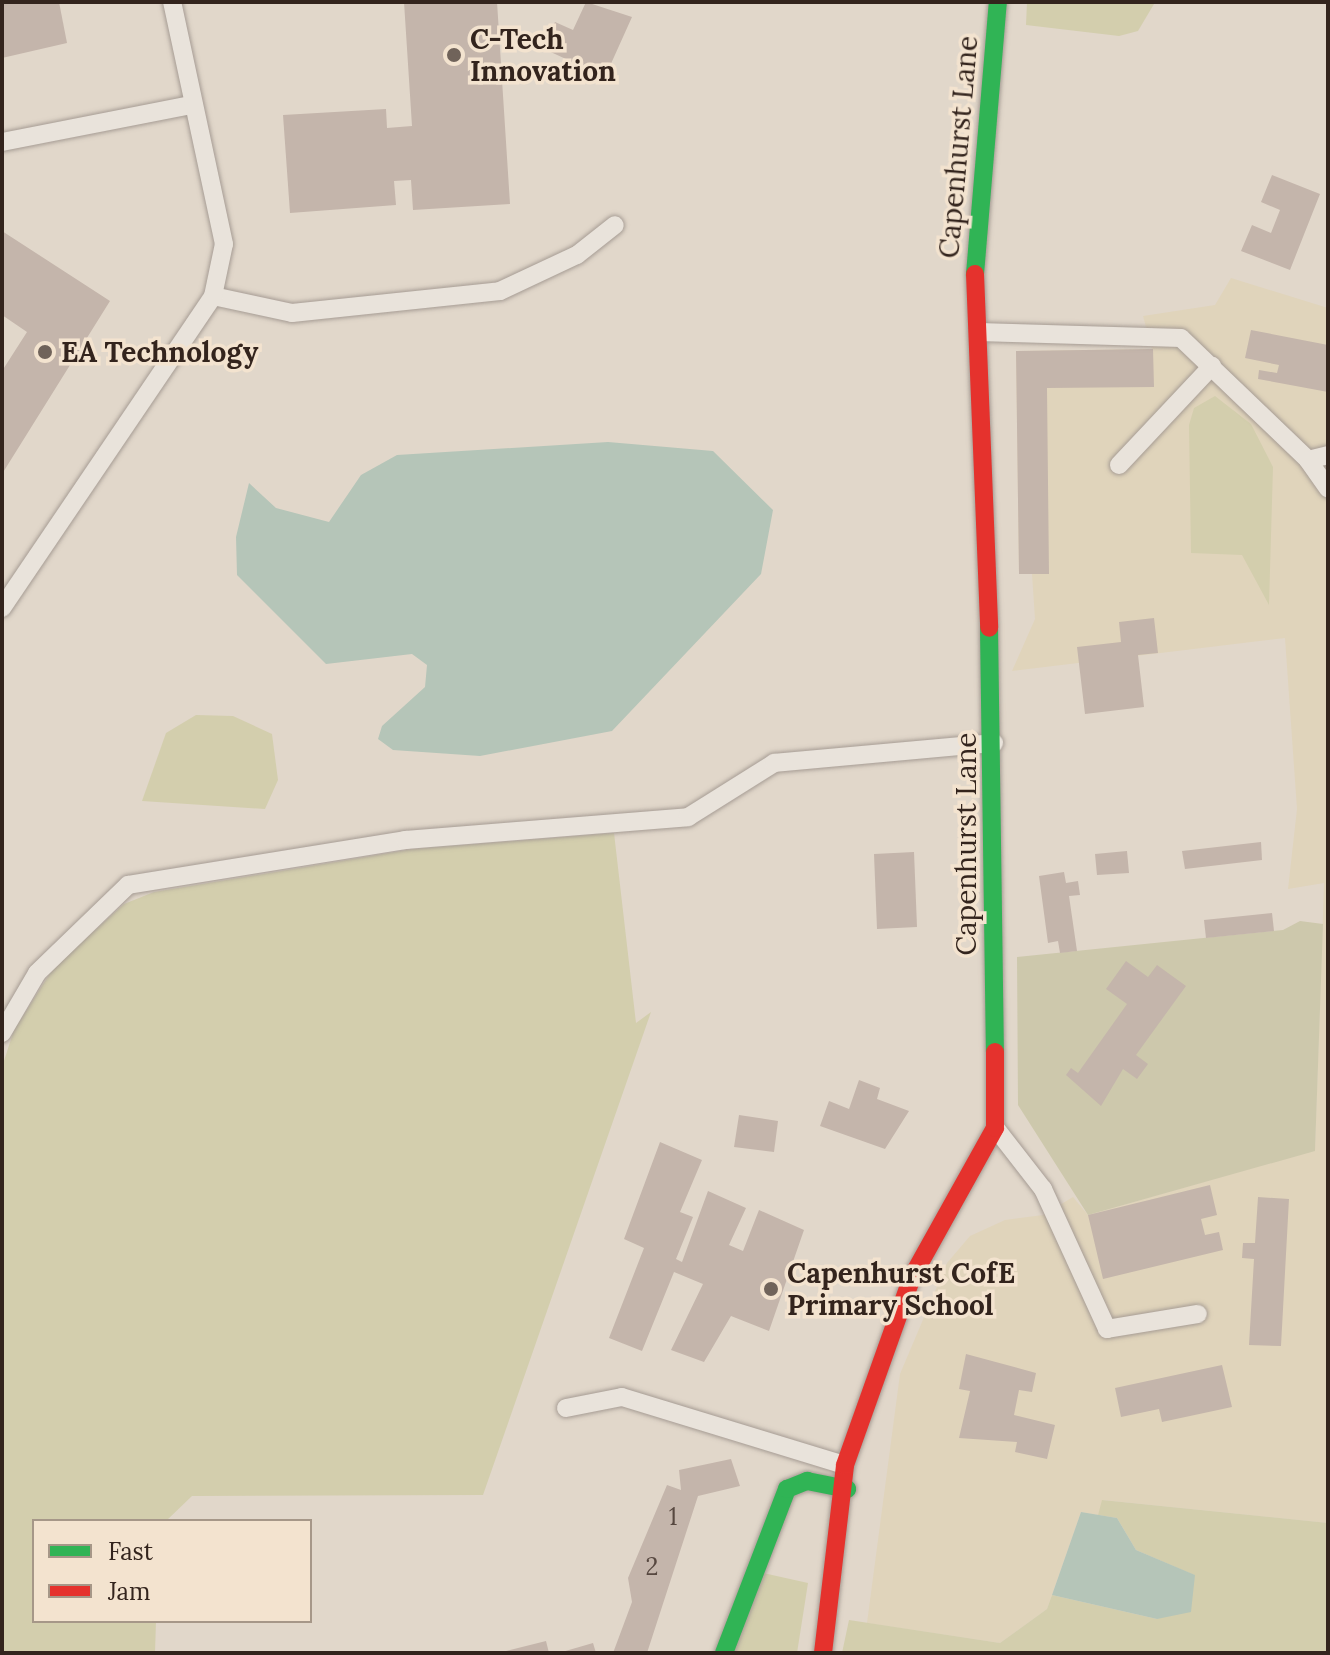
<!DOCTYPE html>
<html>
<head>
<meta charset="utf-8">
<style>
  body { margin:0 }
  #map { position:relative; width:1330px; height:1655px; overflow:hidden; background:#e1d7ca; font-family:Lora,serif }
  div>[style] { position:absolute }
  .farmland>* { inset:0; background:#e0d4bb }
  .green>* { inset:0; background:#d3cead }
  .cemetery>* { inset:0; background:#cdc8ac }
  .water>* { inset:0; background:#b5c5b8 }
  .building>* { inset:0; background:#c4b5ab }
  .roads { filter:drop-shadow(0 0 2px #a69c94) drop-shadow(0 0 2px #a69c94) }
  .lane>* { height:18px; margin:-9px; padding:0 9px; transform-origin:9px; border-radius:9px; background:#e9e3db }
  .fast>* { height:18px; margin:-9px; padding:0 9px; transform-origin:9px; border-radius:9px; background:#30b455 }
  .jam>* { height:18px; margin:-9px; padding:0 9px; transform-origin:9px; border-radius:9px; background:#e5322d }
  .dots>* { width:22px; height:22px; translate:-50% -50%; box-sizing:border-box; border:4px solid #f3e3cf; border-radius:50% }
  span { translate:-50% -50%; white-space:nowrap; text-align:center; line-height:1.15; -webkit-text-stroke:7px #f3e3cf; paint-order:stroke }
  .number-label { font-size:24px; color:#574840 }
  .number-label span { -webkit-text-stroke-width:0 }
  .poi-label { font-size:28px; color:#33241d; font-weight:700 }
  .left { translate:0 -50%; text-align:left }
  .street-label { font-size:28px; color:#33241d }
  .frame { position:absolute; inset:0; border:4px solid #33241d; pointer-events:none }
  .legend { position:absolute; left:32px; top:1519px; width:280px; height:104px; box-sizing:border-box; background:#f3e3cf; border:2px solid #a69788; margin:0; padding:10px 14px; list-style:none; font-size:24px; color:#33241d }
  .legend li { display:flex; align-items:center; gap:16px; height:40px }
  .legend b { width:40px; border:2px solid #a69788 }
</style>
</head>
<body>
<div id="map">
  <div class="farmland">
    <i style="clip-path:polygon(1231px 278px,1328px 308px,1328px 1523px,1103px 1500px,1098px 1515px,1081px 1512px,1047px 1609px,1000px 1643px,867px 1623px,900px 1374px,947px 1263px,970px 1236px,1005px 1220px,1043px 1215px,1073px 1197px,1088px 1215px,1315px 1150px,1324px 883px,1288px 889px,1297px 809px,1285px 638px,1012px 671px,1035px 619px,1032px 574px,1019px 574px,1016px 351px,1152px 349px,1143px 316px,1215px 305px)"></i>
  </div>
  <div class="green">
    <i style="clip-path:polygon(1027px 2px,1152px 2px,1154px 4px,1138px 31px,1119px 36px,1026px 25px)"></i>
    <i style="clip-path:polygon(1215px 396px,1251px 424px,1273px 467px,1269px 605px,1242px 555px,1191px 553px,1189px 425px,1194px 408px)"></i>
    <i style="clip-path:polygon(196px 715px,233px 716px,272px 734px,278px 780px,265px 809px,142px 801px,166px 733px)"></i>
    <i style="clip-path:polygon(614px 833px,636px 1023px,651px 1012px,483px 1495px,192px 1496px,166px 1521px,34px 1521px,34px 1621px,156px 1621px,155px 1653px,2px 1653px,2px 1067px,14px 1030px,54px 967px,124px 904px,154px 892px,413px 849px)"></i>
    <i style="clip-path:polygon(1102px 1500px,1328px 1523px,1328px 1653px,842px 1653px,849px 1620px,1000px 1643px,1047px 1609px,1052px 1595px,1157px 1619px,1194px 1575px,1136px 1550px,1117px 1518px,1098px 1515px)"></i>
    <i style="clip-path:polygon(759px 1572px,808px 1583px,797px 1653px,728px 1653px)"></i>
  </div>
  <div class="cemetery">
    <i style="clip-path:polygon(1300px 921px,1323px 924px,1315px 1151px,1088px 1215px,1018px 1105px,1017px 957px,1283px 930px)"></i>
  </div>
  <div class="water">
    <i style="clip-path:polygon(608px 442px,713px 451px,773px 510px,761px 574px,612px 731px,480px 756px,393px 750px,378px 739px,382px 726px,425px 687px,427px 665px,412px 654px,326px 664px,237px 575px,236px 537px,249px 483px,276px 508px,329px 522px,361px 475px,397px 455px)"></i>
    <i style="clip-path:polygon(1081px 1512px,1117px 1518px,1136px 1550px,1195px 1575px,1191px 1612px,1157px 1619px,1052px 1595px)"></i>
  </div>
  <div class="building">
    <i style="clip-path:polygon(2px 2px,59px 2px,67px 43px,2px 58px)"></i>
    <i style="clip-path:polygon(404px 2px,497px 2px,510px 204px,413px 210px,411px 180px,394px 181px,396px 205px,290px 213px,283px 115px,386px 109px,387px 128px,412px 126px)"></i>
    <i style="clip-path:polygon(586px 2px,632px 17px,605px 77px,542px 48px,555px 22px,573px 30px)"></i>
    <i style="clip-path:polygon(1272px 175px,1320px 194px,1290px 270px,1241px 251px,1252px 225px,1271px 233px,1280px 210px,1261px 202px)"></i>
    <i style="clip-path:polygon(2px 231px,110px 301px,2px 474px,2px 371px,27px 332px,2px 315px)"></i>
    <i style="clip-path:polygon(1251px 330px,1328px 345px,1328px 392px,1258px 379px,1259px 370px,1277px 373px,1279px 365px,1245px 358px)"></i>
    <i style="clip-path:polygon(1153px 349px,1154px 387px,1047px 388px,1049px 574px,1019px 574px,1016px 351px)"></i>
    <i style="clip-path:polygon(1154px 618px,1158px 653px,1138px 655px,1144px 707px,1085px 714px,1077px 647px,1121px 642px,1119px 622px)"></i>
    <i style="clip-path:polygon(1261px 842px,1262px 860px,1185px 869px,1182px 851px)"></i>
    <i style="clip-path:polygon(1127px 851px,1129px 873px,1097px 875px,1095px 854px)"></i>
    <i style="clip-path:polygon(914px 852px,917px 927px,877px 929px,874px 854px)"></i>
    <i style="clip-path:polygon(1064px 872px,1066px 883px,1078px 881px,1080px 895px,1069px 896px,1077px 951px,1060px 953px,1058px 941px,1048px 943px,1039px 876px)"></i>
    <i style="clip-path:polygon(1272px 913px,1274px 931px,1206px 938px,1204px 920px)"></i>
    <i style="clip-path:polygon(1126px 961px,1148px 977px,1157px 965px,1186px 986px,1136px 1055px,1148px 1064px,1137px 1079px,1123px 1069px,1101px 1106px,1066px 1075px,1071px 1068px,1078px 1073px,1127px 1004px,1106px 989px)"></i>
    <i style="clip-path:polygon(859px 1080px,880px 1088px,877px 1099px,909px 1111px,885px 1149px,820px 1126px,829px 1101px,849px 1109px)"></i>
    <i style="clip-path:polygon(739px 1115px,778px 1121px,774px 1152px,734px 1147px)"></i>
    <i style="clip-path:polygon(660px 1142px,702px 1160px,680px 1212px,693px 1217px,676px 1259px,682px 1262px,708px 1191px,746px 1208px,729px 1245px,743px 1251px,759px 1210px,804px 1230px,769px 1331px,731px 1316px,704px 1362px,671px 1350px,703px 1284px,674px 1272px,642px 1351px,609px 1338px,644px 1248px,624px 1239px)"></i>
    <i style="clip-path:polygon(1210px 1185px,1217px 1215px,1201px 1219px,1205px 1235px,1219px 1232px,1223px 1250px,1103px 1279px,1088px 1215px)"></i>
    <i style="clip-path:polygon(1258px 1197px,1289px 1199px,1281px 1346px,1249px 1345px,1254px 1259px,1242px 1258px,1243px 1243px,1255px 1243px)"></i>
    <i style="clip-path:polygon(966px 1354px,1036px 1373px,1032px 1392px,1019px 1390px,1014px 1415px,1055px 1425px,1047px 1459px,1015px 1452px,1017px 1442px,959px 1438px,970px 1391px,959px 1389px)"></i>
    <i style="clip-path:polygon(1222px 1365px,1232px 1407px,1162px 1422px,1159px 1409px,1121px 1417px,1115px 1388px)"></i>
    <i style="clip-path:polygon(731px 1459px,740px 1486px,698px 1496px,647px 1653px,613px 1653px,632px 1602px,628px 1578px,667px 1485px,681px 1490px,679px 1470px)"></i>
    <i style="clip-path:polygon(546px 1641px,549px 1653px,502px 1653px,502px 1652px)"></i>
    <i style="clip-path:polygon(593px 1643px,596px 1653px,562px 1653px,562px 1652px)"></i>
  </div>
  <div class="roads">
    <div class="lane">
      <i style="left:2px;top:142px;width:192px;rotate:-11.1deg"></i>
      <i style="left:213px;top:296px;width:81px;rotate:12.1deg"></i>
      <i style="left:292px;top:313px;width:209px;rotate:-6deg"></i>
      <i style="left:500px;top:291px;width:85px;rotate:-25.1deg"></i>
      <i style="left:577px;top:255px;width:48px;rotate:-38.3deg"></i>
      <i style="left:979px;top:332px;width:202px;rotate:1.7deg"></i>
      <i style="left:1181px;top:338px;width:176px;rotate:43.8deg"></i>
      <i style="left:1308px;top:460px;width:21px;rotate:-14deg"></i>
      <i style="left:1308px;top:460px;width:35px;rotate:55deg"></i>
      <i style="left:1119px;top:465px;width:136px;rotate:-46.8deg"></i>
      <i style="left:2px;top:608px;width:377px;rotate:-55.9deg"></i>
      <i style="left:213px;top:296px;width:53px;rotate:-78.1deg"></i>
      <i style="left:224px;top:244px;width:248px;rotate:-102.1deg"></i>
      <i style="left:2px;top:1033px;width:69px;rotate:-59.7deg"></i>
      <i style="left:37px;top:973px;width:127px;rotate:-44deg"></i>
      <i style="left:128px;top:885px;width:281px;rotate:-9.2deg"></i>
      <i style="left:405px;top:840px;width:284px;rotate:-4.6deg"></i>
      <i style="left:688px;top:817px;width:102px;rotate:-32.1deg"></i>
      <i style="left:774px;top:763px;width:221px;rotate:-5.2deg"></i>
      <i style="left:997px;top:1130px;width:75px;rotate:52.1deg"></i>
      <i style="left:1043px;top:1189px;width:154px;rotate:65.4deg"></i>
      <i style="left:1107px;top:1329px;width:92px;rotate:-9.4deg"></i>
      <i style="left:566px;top:1408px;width:57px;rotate:-11.1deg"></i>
      <i style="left:622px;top:1397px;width:233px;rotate:17deg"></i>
    </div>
    <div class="fast">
      <i style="left:975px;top:274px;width:273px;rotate:-85.2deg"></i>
      <i style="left:989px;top:628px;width:424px;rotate:89.2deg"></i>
      <i style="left:724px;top:1653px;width:176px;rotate:-69deg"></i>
      <i style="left:787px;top:1489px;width:22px;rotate:-22deg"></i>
      <i style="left:807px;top:1481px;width:41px;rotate:11.3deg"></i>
    </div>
    <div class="jam">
      <i style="left:975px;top:274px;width:354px;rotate:87.7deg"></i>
      <i style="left:823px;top:1653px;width:189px;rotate:-83.3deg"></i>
      <i style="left:845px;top:1465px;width:200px;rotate:-70.4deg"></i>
      <i style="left:912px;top:1277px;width:171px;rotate:-60.9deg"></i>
      <i style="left:995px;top:1128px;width:76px;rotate:-90deg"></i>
    </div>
  </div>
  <div class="dots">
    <i style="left:454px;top:55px;background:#70635a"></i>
    <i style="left:45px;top:352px;background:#70635a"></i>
    <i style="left:771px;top:1289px;background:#70635a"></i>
  </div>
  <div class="number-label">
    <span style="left:673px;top:1517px">1</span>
    <span style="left:652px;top:1567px">2</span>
  </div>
  <div class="poi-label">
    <span class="left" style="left:470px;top:55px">C-Tech<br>Innovation</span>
    <span class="left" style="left:61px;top:352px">EA Technology</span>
    <span class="left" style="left:787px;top:1289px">Capenhurst CofE<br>Primary School</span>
  </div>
  <div class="street-label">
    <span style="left:958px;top:147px;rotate:-85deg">Capenhurst Lane</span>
    <span style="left:966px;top:844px;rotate:-90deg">Capenhurst Lane</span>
  </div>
  <div class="frame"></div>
  <ul class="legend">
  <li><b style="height:10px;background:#30b455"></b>Fast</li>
  <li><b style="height:10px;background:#e5322d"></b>Jam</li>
  </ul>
</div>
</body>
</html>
